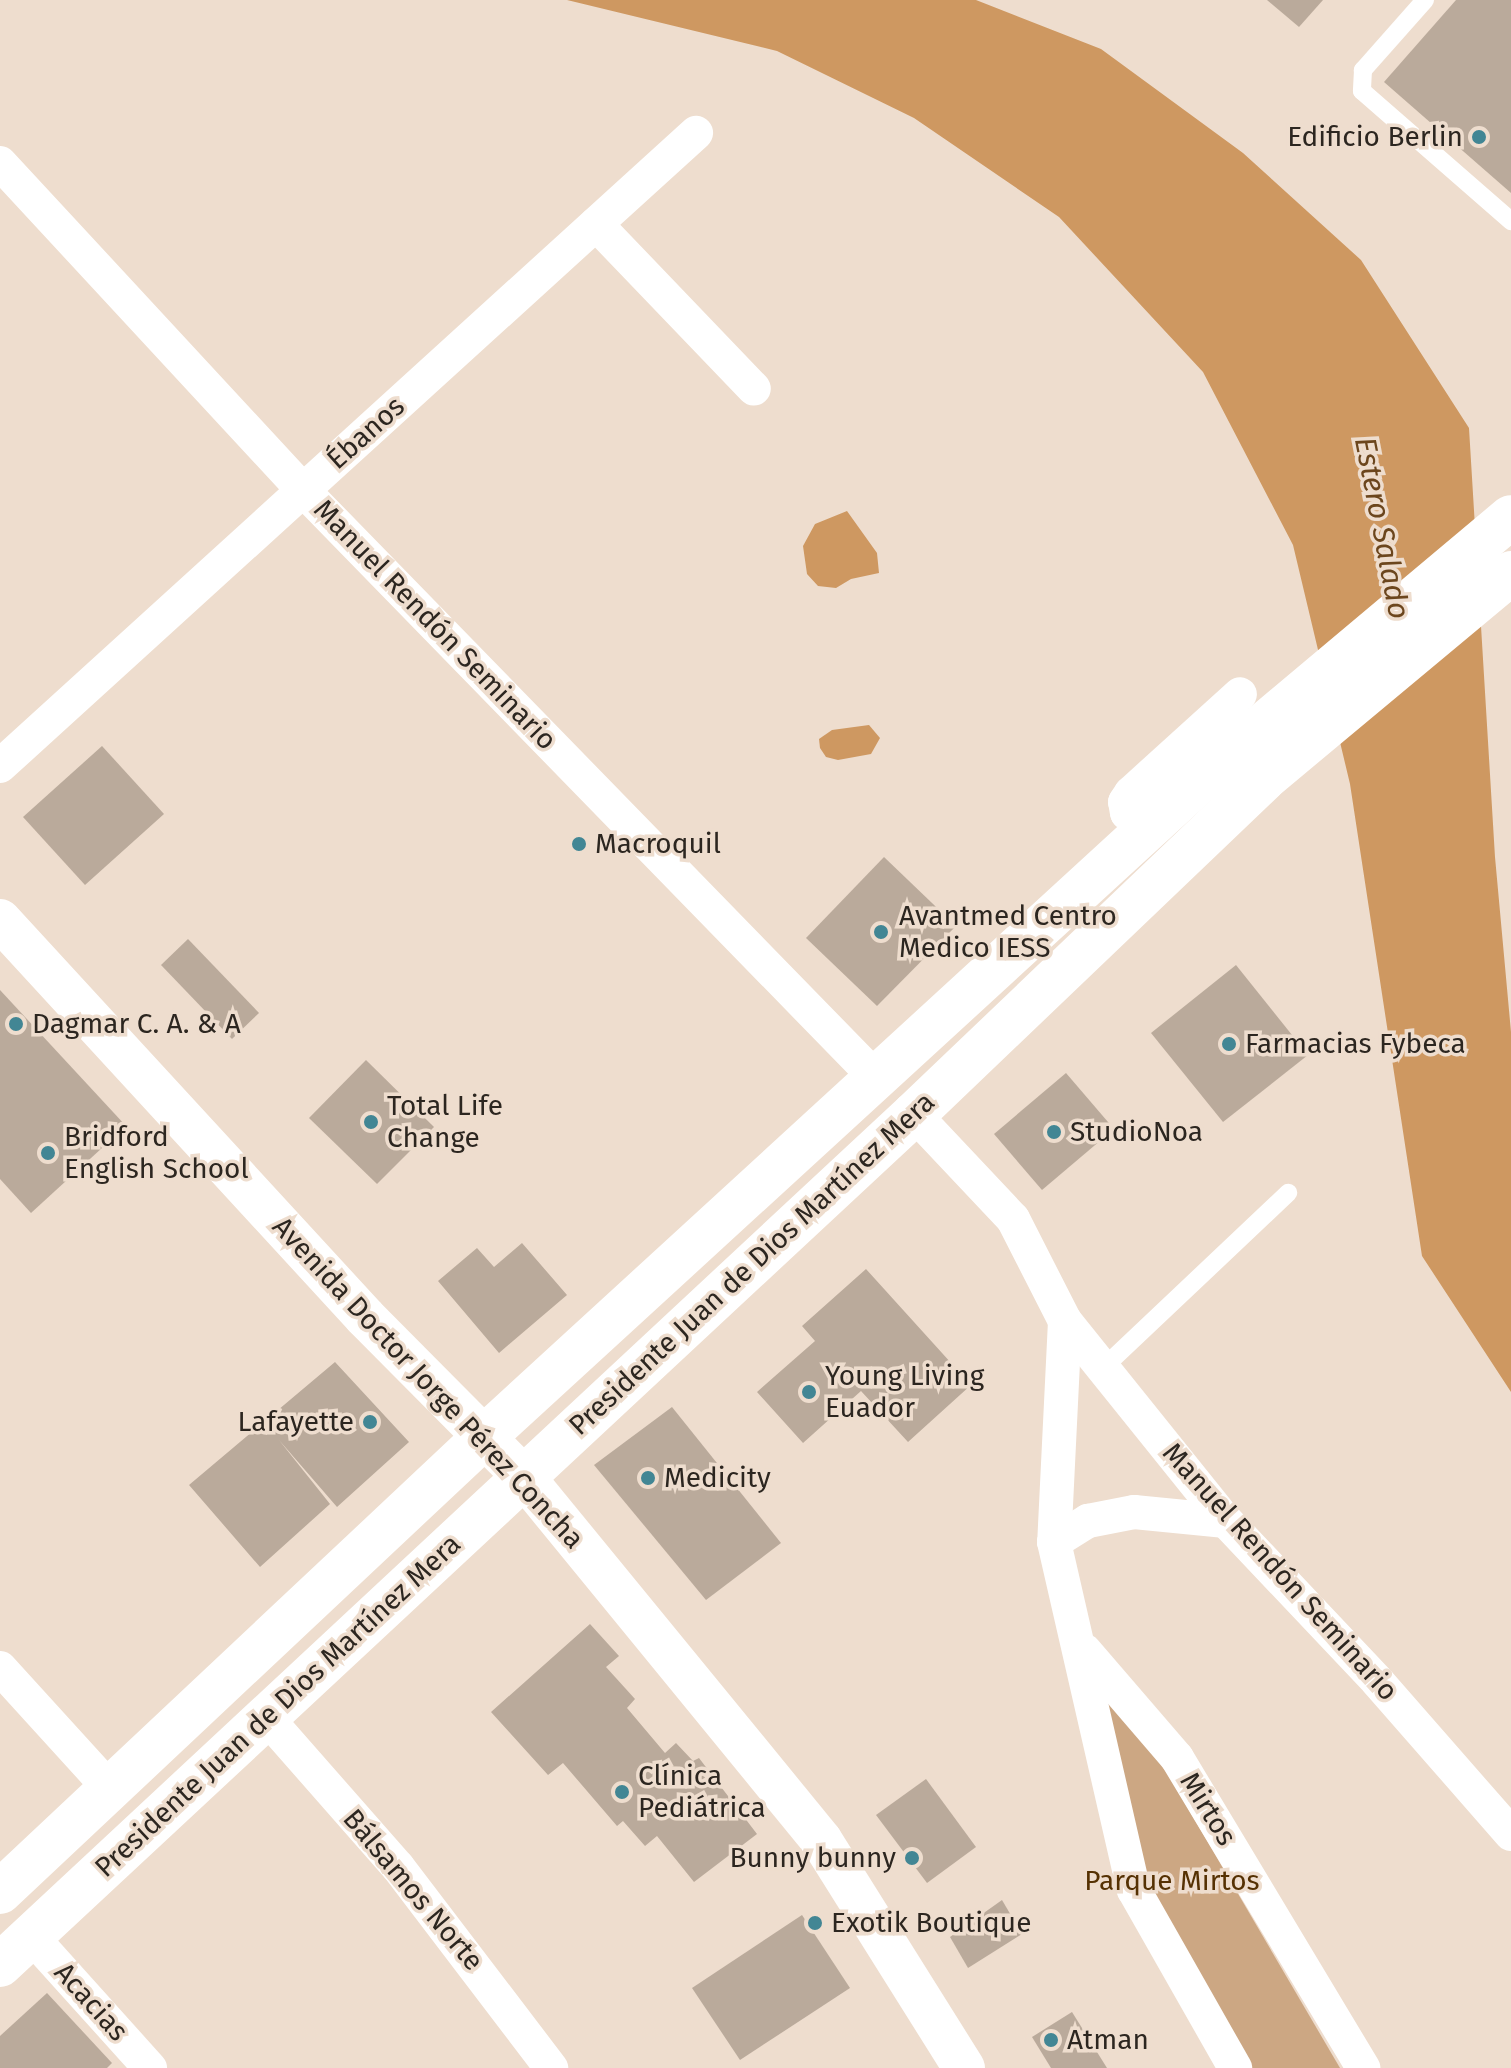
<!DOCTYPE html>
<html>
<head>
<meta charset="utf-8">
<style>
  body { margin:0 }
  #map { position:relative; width:1511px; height:2068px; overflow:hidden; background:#eeddce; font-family:"Fira Sans",sans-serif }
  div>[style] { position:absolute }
  .green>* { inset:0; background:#cca783 }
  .water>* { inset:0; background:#ce9861 }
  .building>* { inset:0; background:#baaa9b }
  .service>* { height:18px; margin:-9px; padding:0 9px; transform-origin:9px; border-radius:9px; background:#fff }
  .minor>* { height:34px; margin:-17px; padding:0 17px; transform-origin:17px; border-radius:17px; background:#fff }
  .tertiary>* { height:42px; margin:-21px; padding:0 21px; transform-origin:21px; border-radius:21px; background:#fff }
  .secondary>* { height:44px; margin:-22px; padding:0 22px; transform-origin:22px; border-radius:22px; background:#fff }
  .dots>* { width:22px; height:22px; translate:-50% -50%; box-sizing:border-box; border:4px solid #eeddce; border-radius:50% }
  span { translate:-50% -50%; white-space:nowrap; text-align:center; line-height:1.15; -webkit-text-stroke:7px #eeddce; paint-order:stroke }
  .poi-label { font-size:28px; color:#2c2620 }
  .right { translate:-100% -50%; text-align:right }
  .left { translate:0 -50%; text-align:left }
  .street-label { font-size:28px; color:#2c2620 }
  .park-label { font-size:28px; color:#553103 }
  .water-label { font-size:30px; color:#6c461d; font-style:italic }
</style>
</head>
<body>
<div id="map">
  <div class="green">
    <i style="clip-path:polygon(1062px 1649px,1131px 1711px,1340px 2068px,1227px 2068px,1122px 1898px)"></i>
  </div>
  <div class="water">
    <i style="clip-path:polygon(567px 0,976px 0,1101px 49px,1243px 153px,1361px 260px,1469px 428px,1495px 857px,1511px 1032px,1511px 1392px,1422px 1256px,1350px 784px,1293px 545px,1203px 372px,1059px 217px,914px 118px,777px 51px)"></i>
    <i style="clip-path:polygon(847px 511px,877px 553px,879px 573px,851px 579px,836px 588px,818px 586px,807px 574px,803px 546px,815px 524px)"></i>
    <i style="clip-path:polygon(869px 725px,880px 738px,871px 754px,838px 760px,826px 757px,820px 748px,819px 739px,832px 730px)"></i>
  </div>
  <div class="building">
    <i style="clip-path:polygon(1267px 0,1323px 0,1299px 27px)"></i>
    <i style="clip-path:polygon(1456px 0,1511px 0,1511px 193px,1384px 82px)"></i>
    <i style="clip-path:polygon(102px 746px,164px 814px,85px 885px,23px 817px)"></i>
    <i style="clip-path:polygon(884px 857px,956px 926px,877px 1006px,806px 938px)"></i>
    <i style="clip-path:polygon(188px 939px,259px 1013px,232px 1039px,161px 965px)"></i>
    <i style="clip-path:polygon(1236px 965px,1308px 1055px,1223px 1122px,1151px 1033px)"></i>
    <i style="clip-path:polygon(0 990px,126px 1126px,31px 1213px,0 1179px)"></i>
    <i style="clip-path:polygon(366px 1060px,434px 1127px,377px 1184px,309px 1118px)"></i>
    <i style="clip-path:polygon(1066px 1073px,1114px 1129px,1042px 1190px,994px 1134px)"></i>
    <i style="clip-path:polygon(522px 1243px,567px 1295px,499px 1353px,438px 1281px,477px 1248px,494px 1267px)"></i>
    <i style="clip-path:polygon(866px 1269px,971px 1385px,908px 1442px,861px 1391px,803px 1443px,757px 1392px,815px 1341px,802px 1326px)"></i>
    <i style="clip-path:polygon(335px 1362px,409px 1442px,337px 1507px,279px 1440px,330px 1504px,260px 1567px,189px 1485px)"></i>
    <i style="clip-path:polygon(672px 1407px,781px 1543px,706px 1600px,594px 1465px)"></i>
    <i style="clip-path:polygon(590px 1624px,619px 1656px,606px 1667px,635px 1699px,627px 1708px,665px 1753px,676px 1743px,693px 1761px,699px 1758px,757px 1834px,694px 1882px,657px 1836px,645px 1846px,623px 1821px,617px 1826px,563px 1763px,548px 1775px,491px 1712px)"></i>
    <i style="clip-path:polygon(926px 1779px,976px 1847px,927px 1883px,876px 1815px)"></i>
    <i style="clip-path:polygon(1002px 1900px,1022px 1934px,968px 1968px,950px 1937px)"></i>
    <i style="clip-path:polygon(802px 1915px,850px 1988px,740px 2060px,692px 1988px)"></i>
    <i style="clip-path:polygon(47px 1993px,112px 2063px,107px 2068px,0 2068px,0 2036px)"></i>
    <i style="clip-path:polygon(1072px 2012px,1107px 2068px,1051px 2068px,1032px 2037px)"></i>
  </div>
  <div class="service">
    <i style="left:1425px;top:0;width:94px;rotate:131.5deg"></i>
    <i style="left:1363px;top:70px;width:21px;rotate:93deg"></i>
    <i style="left:1362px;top:91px;width:198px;rotate:41.1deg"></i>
    <i style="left:1103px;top:1368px;width:255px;rotate:-43.4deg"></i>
  </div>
  <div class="minor">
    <i style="left:0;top:163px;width:446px;rotate:47.2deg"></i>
    <i style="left:303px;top:490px;width:822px;rotate:45.74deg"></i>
    <i style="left:596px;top:224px;width:228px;rotate:46.2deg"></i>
    <i style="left:0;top:766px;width:941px;rotate:-42.29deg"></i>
    <i style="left:1145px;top:832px;width:26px;rotate:-133deg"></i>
    <i style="left:1127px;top:813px;width:11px;rotate:-100deg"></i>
    <i style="left:1125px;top:802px;width:11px;rotate:-56deg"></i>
    <i style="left:1131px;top:793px;width:147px;rotate:-42.2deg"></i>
    <i style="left:914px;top:1114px;width:144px;rotate:46.7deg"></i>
    <i style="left:1013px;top:1219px;width:114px;rotate:63deg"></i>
    <i style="left:1065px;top:1321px;width:257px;rotate:51.2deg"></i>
    <i style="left:1226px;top:1521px;width:221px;rotate:46.6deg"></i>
    <i style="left:1378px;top:1682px;width:202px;rotate:48.8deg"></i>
    <i style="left:1065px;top:1321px;width:221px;rotate:92.8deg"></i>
    <i style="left:1054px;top:1542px;width:357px;rotate:77.1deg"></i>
    <i style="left:1134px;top:1890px;width:205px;rotate:60.4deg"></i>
    <i style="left:1054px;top:1542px;width:40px;rotate:-32deg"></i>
    <i style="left:1088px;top:1521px;width:47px;rotate:-11.1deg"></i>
    <i style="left:1134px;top:1512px;width:92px;rotate:5.6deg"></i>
    <i style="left:1085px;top:1651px;width:141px;rotate:49.3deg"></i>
    <i style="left:1177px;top:1758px;width:362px;rotate:59deg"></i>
    <i style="left:0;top:1668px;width:165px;rotate:47.7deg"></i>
    <i style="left:267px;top:1718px;width:198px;rotate:48.7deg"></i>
    <i style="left:398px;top:1867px;width:253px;rotate:52.7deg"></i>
    <i style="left:31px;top:1936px;width:178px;rotate:48deg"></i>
  </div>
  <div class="tertiary">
    <i style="left:0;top:920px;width:539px;rotate:47.4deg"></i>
    <i style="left:365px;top:1317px;width:226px;rotate:45.2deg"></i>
    <i style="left:524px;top:1477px;width:469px;rotate:50.7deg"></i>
    <i style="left:821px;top:1840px;width:269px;rotate:57.9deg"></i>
  </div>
  <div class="secondary">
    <i style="left:0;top:1892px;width:661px;rotate:-43.22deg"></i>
    <i style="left:482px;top:1439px;width:1026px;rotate:-42.51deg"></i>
    <i style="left:1238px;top:746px;width:356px;rotate:-40deg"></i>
    <i style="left:0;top:1965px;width:1249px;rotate:-42.96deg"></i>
    <i style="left:914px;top:1114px;width:484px;rotate:-43.7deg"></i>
    <i style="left:1264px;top:779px;width:322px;rotate:-39.8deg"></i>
  </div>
  <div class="dots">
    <i style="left:1479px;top:137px;background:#428694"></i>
    <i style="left:579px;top:844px;background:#428694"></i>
    <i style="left:881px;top:932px;background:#428694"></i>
    <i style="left:16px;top:1024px;background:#428694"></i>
    <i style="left:1229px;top:1044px;background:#428694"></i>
    <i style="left:371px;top:1122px;background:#428694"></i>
    <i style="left:1054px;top:1132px;background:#428694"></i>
    <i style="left:48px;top:1153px;background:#428694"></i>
    <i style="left:809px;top:1392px;background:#428694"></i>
    <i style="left:370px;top:1422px;background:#428694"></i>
    <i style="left:648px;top:1478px;background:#428694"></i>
    <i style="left:622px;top:1792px;background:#428694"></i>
    <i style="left:912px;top:1858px;background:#428694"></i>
    <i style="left:815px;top:1923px;background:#428694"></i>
    <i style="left:1051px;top:2040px;background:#428694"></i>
  </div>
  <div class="poi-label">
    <span class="right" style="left:1463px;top:137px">Edificio Berlin</span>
    <span class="left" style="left:595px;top:844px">Macroquil</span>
    <span class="left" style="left:899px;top:932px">Avantmed Centro<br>Medico IESS</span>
    <span class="left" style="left:32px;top:1024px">Dagmar C. A. &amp; A</span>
    <span class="left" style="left:1245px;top:1044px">Farmacias Fybeca</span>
    <span class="left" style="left:387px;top:1122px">Total Life<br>Change</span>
    <span class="left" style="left:1070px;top:1132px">StudioNoa</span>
    <span class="left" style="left:64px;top:1153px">Bridford<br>English School</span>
    <span class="left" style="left:825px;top:1392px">Young Living<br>Euador</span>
    <span class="right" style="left:354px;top:1422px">Lafayette</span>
    <span class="left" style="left:664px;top:1478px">Medicity</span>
    <span class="left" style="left:638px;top:1792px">Clínica<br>Pediátrica</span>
    <span class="right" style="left:896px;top:1858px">Bunny bunny</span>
    <span class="left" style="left:831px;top:1923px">Exotik Boutique</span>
    <span class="left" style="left:1067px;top:2040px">Atman</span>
  </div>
  <div class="street-label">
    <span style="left:366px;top:433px;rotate:-42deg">Ébanos</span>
    <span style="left:435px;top:625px;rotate:46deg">Manuel Rendón Seminario</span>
    <span style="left:752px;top:1264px;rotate:-43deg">Presidente Juan de Dios Martínez Mera</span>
    <span style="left:428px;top:1383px;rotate:47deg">Avenida Doctor Jorge Pérez Concha</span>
    <span style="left:1280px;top:1572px;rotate:48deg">Manuel Rendón Seminario</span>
    <span style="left:278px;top:1706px;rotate:-43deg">Presidente Juan de Dios Martínez Mera</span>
    <span style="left:1208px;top:1809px;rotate:58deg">Mirtos</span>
    <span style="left:413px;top:1890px;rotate:50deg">Bálsamos Norte</span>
    <span style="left:91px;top:2002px;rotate:48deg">Acacias</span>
  </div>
  <div class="park-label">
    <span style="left:1172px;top:1881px">Parque Mirtos</span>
  </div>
  <div class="water-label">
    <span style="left:1382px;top:528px;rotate:79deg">Estero Salado</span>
  </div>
</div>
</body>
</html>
